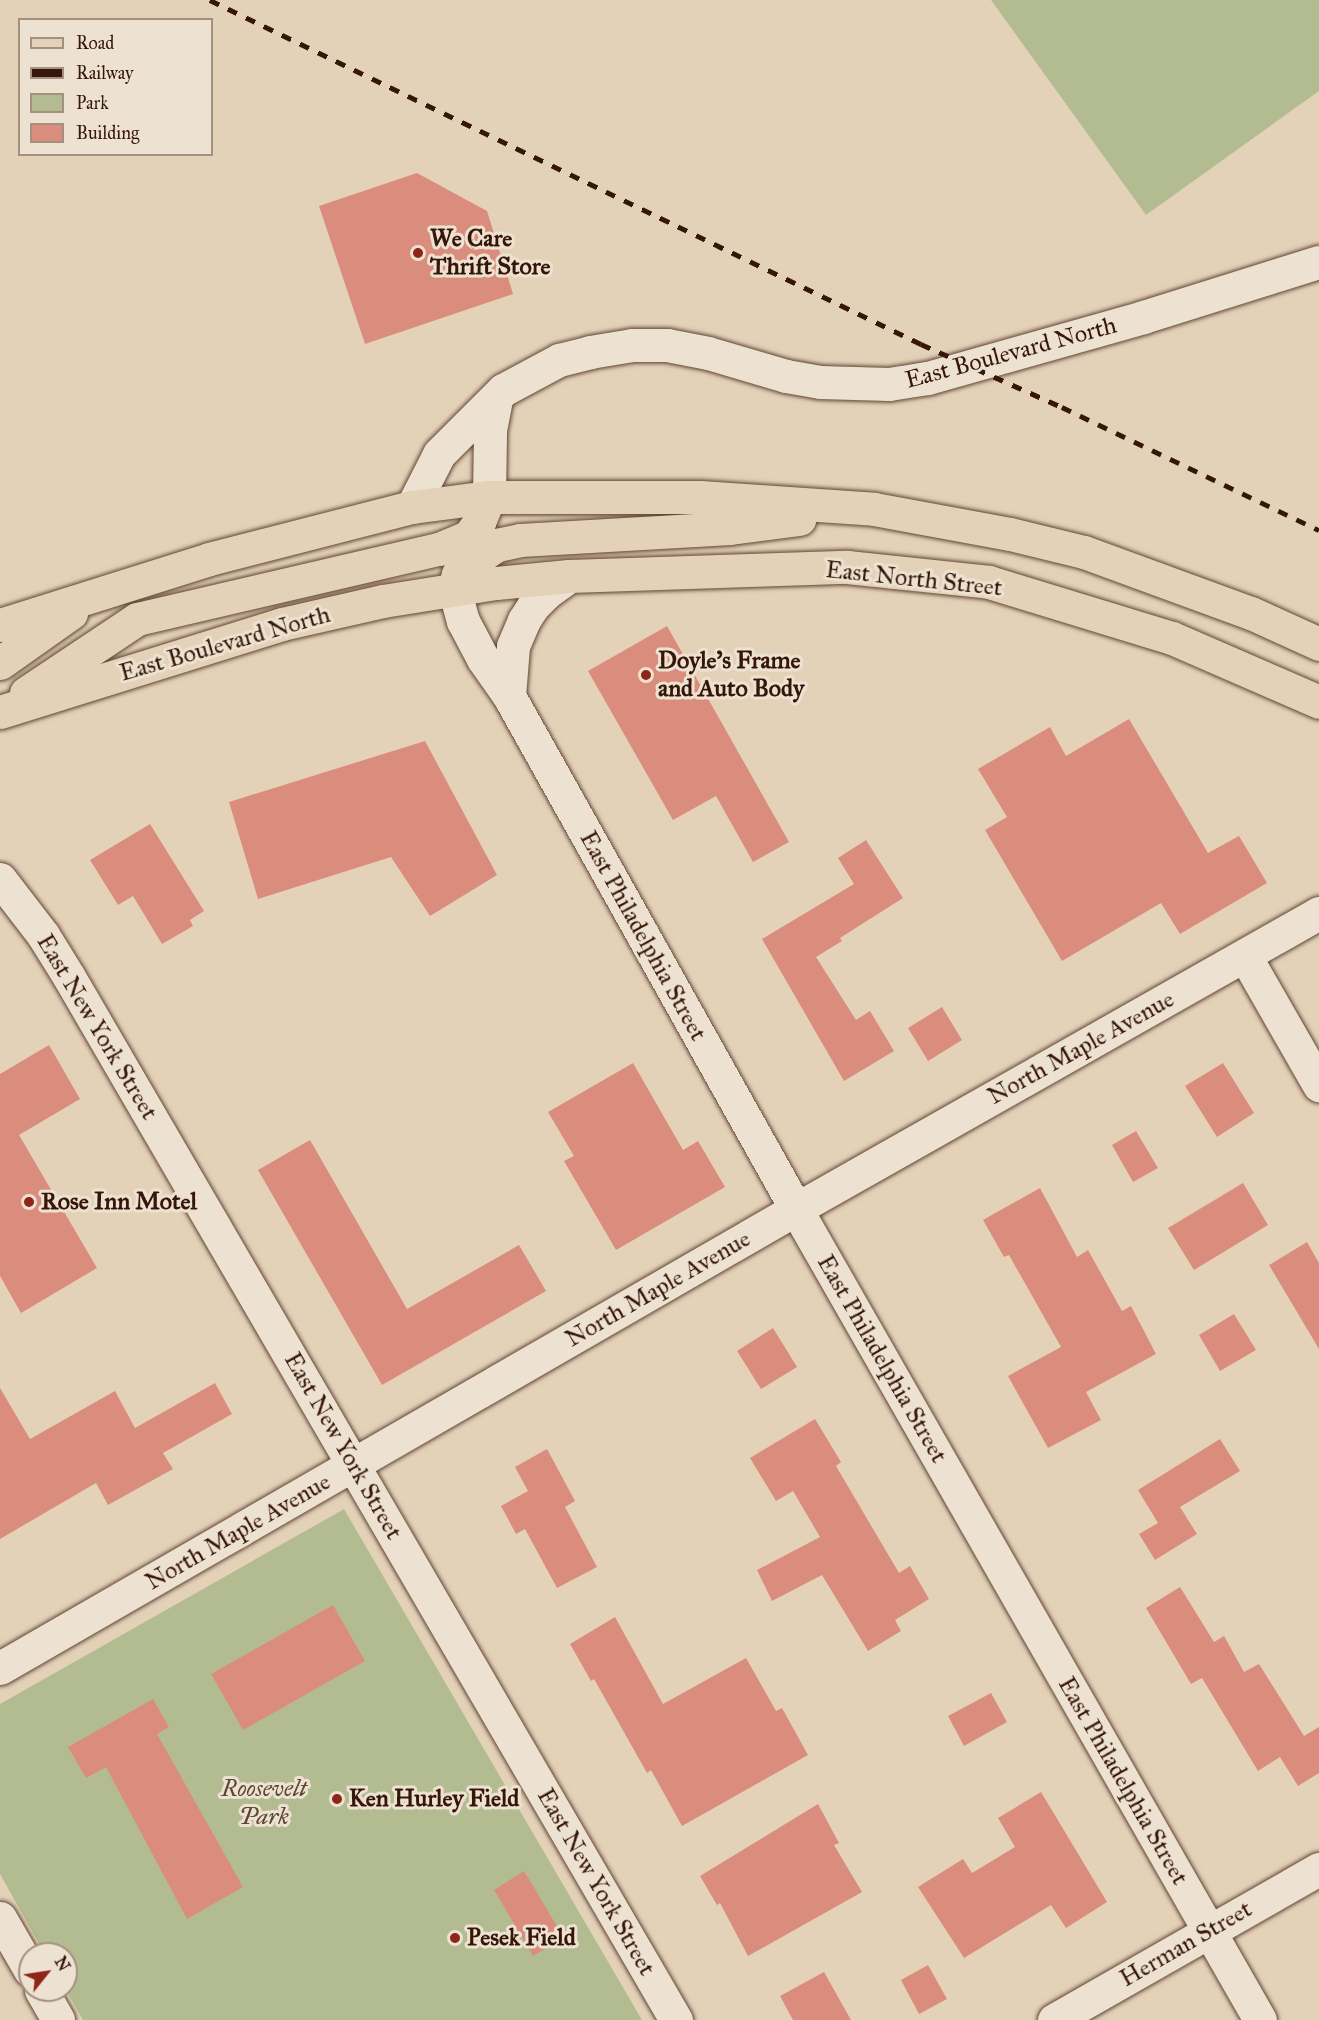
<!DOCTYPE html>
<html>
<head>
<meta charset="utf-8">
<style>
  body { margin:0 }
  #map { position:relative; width:1319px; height:2020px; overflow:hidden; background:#e4d2b8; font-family:"IM FELL Great Primer",serif }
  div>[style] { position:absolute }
  .green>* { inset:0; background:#b3bc90 }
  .building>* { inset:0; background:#db8d7d }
  .roads { filter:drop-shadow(0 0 2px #624535) drop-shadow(0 0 2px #624535) }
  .minor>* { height:33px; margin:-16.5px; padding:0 16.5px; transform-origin:16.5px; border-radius:16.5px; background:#ede2d1 }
  .major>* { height:33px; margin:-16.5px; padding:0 16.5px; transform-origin:16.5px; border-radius:16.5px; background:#e4d2b8 }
  .rail>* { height:4.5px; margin-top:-2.25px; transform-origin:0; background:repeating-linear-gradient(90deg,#361609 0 10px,transparent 0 20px) }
  .dots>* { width:16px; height:16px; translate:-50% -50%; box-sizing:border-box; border:3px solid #ede2d1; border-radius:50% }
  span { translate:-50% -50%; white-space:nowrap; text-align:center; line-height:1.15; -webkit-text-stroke:6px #ede2d1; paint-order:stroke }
  .poi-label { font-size:24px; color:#361609; font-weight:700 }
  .left { translate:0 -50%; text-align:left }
  .street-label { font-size:24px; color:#361609 }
  .park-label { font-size:24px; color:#5c4832; font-style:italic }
  .legend { position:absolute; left:18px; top:18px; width:195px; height:138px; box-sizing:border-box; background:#ede2d1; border:2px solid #a49081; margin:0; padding:8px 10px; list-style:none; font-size:18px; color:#361609 }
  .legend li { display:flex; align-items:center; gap:12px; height:30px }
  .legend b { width:30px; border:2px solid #a49081 }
  .north { position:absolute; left:18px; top:1942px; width:60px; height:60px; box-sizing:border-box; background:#ede2d1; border:2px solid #a49081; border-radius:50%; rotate:60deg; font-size:16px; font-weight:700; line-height:24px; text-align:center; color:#361609 }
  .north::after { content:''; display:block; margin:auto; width:21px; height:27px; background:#8f2418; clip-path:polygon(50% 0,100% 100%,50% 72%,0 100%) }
</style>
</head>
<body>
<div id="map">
  <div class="green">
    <i style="clip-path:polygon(991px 0,1319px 0,1319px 91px,1146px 215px)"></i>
    <i style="clip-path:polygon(344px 1509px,642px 2020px,83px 2020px,66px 1990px,66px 1954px,45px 1954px,0 1874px,0 1704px)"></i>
  </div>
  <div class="building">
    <i style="clip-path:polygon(417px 173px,487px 211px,513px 294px,365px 344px,319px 206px)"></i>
    <i style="clip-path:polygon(667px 626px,789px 842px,753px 862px,716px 796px,673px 820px,588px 671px)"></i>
    <i style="clip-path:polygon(1129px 719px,1208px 853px,1239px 836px,1267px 883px,1180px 934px,1161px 903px,1062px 961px,985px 830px,1007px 817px,978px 769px,1050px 727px,1066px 756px)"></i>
    <i style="clip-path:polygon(425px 741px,497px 875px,430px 916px,391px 857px,258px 899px,229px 802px)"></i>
    <i style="clip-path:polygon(150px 824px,204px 911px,190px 920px,193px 926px,162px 944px,133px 896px,118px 905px,90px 860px)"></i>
    <i style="clip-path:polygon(866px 840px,903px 898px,840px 938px,842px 941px,816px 957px,856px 1020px,870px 1011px,894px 1051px,844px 1081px,762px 939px,854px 884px,838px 858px)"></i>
    <i style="clip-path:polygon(942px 1007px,962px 1040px,928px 1061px,908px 1028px)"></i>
    <i style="clip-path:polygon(49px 1045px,80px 1099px,19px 1135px,97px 1268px,21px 1313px,0 1276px,0 1074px)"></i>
    <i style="clip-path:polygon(633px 1063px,683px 1150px,698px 1141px,725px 1187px,616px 1250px,564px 1161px,574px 1156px,548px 1112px)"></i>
    <i style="clip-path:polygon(1223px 1063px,1254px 1113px,1217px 1137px,1185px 1086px)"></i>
    <i style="clip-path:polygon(1136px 1131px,1158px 1168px,1133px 1182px,1112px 1145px)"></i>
    <i style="clip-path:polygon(310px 1140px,407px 1309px,519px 1245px,546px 1291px,382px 1385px,258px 1170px)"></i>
    <i style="clip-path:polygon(1243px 1183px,1268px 1225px,1194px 1270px,1168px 1228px)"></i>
    <i style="clip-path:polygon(1040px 1188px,1077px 1257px,1088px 1250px,1122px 1311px,1131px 1306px,1156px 1354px,1086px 1392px,1101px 1420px,1048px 1448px,1008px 1376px,1061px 1347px,1009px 1255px,1004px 1257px,983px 1220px)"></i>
    <i style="clip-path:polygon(1307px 1242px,1319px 1263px,1319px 1349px,1269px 1265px)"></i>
    <i style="clip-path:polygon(1234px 1314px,1256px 1350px,1220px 1371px,1199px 1335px)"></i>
    <i style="clip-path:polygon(773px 1328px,797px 1367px,761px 1389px,737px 1351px)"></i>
    <i style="clip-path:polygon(215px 1383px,232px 1414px,163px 1453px,173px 1469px,108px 1505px,96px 1483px,0 1539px,0 1388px,30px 1439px,115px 1391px,135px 1428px)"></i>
    <i style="clip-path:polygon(815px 1419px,841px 1462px,836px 1466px,899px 1573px,910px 1566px,929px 1599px,895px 1620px,901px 1631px,868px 1651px,822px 1575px,772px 1601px,757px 1570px,820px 1537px,793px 1491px,776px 1501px,750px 1458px)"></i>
    <i style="clip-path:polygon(1220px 1439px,1240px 1471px,1180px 1507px,1197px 1534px,1155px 1560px,1139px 1534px,1158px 1523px,1138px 1490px)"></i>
    <i style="clip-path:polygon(547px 1449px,575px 1501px,565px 1507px,597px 1567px,557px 1588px,525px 1529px,516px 1534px,501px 1506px,528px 1491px,515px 1467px)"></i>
    <i style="clip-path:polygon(1180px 1587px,1214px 1642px,1224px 1636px,1244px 1672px,1259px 1664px,1304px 1736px,1319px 1727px,1319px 1773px,1298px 1786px,1280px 1757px,1258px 1771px,1202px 1678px,1191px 1684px,1146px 1608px)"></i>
    <i style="clip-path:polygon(333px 1605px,365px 1661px,243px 1730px,211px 1674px)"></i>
    <i style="clip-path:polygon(615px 1617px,663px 1704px,746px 1658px,776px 1711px,782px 1708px,808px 1755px,682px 1826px,651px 1770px,647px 1773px,594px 1679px,591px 1681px,570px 1644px)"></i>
    <i style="clip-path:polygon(991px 1693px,1007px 1722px,964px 1746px,948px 1716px)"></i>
    <i style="clip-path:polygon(153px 1699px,169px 1727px,157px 1734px,243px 1887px,187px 1919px,106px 1767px,86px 1778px,68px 1747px)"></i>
    <i style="clip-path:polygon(1041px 1792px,1107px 1902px,1066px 1928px,1051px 1905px,964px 1958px,918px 1887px,963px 1859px,972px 1873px,1015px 1847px,998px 1818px)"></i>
    <i style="clip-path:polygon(818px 1804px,839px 1843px,834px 1845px,862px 1892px,748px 1956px,720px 1903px,717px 1905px,700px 1876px)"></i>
    <i style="clip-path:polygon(524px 1871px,564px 1938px,533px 1956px,494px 1890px)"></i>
    <i style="clip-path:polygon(928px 1965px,947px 1999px,919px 2014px,901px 1980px)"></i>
    <i style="clip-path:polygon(824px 1972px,851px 2020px,793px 2020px,780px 1996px)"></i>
  </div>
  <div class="roads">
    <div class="minor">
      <i style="left:489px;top:497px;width:67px;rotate:-89.1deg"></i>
      <i style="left:490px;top:430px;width:33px;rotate:-79deg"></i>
      <i style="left:412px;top:507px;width:59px;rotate:-63deg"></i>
      <i style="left:439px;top:454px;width:91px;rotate:-45deg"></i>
      <i style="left:503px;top:390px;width:64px;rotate:-28.2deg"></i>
      <i style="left:559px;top:360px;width:32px;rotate:-14deg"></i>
      <i style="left:590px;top:352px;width:43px;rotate:-9.5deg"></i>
      <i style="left:632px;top:345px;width:35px"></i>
      <i style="left:667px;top:345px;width:42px;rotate:11deg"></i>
      <i style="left:708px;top:353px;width:81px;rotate:16.4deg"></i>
      <i style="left:786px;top:376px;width:35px;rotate:10deg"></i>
      <i style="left:820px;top:382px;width:69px;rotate:1.7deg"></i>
      <i style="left:889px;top:384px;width:39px;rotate:-9deg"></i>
      <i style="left:928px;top:378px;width:223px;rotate:-15.8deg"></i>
      <i style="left:1143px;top:317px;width:184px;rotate:-17.4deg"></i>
      <i style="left:454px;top:588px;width:34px;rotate:75deg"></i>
      <i style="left:463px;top:621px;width:43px;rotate:62.2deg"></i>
      <i style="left:483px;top:659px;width:45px;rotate:54.9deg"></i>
      <i style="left:509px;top:696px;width:588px;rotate:60.77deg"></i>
      <i style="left:796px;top:1209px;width:934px;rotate:60.22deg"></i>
      <i style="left:509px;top:696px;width:50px;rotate:-85.4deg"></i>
      <i style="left:513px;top:646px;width:28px;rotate:-67deg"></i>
      <i style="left:524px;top:620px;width:17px;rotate:-57deg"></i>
      <i style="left:533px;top:606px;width:18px;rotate:-45deg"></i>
      <i style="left:546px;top:593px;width:29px;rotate:-36deg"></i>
      <i style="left:0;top:879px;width:71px;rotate:52.5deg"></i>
      <i style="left:43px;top:935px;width:49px;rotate:58.2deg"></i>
      <i style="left:69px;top:977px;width:1207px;rotate:59.8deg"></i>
      <i style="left:1245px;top:956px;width:149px;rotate:60.2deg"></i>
      <i style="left:0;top:1668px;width:919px;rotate:-29.97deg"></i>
      <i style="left:796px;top:1209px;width:601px;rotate:-29.51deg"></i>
      <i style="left:0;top:1918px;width:60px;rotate:60deg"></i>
      <i style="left:41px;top:1990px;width:34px;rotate:60deg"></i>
      <i style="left:1054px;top:2020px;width:305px;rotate:-29.7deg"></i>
    </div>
    <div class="major">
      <i style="left:454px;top:588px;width:15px;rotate:-74deg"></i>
      <i style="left:458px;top:574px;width:20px;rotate:-41deg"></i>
      <i style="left:473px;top:561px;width:29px;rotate:-34deg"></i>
      <i style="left:497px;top:545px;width:24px;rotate:-12deg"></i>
      <i style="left:520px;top:540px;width:210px;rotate:-3.3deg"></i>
      <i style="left:730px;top:528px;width:70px;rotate:-7.4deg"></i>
      <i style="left:0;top:625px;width:219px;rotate:-17.5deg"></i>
      <i style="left:209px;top:559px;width:210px;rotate:-14.4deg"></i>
      <i style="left:412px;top:507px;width:78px;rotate:-7.4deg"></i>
      <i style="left:489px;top:497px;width:211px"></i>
      <i style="left:700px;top:497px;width:174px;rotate:3.9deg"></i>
      <i style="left:874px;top:509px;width:138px;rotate:10.4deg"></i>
      <i style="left:1010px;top:534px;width:76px;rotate:13.7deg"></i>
      <i style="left:1084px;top:552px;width:178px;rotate:20.1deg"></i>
      <i style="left:1251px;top:613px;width:75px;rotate:24.5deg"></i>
      <i style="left:0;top:663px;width:87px;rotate:-35.2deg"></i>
      <i style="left:26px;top:693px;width:133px;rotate:-33.7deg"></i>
      <i style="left:137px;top:619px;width:310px;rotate:-13.1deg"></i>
      <i style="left:439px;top:549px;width:33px;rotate:-23deg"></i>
      <i style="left:469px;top:536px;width:17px;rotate:-54deg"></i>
      <i style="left:479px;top:522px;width:27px;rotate:-68deg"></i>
      <i style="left:0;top:712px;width:295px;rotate:-17.3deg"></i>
      <i style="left:282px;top:624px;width:104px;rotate:-12.8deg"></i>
      <i style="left:383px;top:601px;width:114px;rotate:-9.1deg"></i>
      <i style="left:496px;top:583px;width:73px;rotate:-5.5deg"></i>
      <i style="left:569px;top:576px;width:278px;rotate:-1.9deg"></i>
      <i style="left:847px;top:567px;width:143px;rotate:6deg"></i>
      <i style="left:989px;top:582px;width:191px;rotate:17deg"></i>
      <i style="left:1172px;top:638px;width:160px;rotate:23.5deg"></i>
    </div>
  </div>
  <div class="rail">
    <i style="left:210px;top:0;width:790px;rotate:25.82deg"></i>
    <i style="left:921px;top:344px;width:154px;rotate:24.1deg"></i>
    <i style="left:1062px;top:407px;width:285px;rotate:25.6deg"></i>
  </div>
  <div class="dots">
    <i style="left:418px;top:253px;background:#8f2418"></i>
    <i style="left:646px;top:675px;background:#8f2418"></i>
    <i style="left:29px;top:1202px;background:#8f2418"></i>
    <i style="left:337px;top:1799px;background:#8f2418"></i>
    <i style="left:455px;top:1938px;background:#8f2418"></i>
  </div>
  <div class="poi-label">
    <span class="left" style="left:430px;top:253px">We Care<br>Thrift Store</span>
    <span class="left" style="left:658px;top:675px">Doyle's Frame<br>and Auto Body</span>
    <span class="left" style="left:41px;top:1202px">Rose Inn Motel</span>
    <span class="left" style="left:349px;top:1799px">Ken Hurley Field</span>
    <span class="left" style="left:467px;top:1938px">Pesek Field</span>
  </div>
  <div class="street-label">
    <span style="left:1011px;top:353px;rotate:-15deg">East Boulevard North</span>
    <span style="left:914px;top:579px;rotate:6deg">East North Street</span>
    <span style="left:225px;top:644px;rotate:-16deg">East Boulevard North</span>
    <span style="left:643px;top:936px;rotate:61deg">East Philadelphia Street</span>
    <span style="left:97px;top:1027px;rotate:59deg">East New York Street</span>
    <span style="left:1081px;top:1048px;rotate:-29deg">North Maple Avenue</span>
    <span style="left:658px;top:1289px;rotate:-30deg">North Maple Avenue</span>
    <span style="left:882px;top:1359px;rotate:60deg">East Philadelphia Street</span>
    <span style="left:343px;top:1446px;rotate:60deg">East New York Street</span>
    <span style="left:238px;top:1532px;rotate:-30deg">North Maple Avenue</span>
    <span style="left:1123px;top:1781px;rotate:60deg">East Philadelphia Street</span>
    <span style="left:596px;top:1882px;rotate:60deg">East New York Street</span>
    <span style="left:1186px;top:1944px;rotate:-30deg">Herman Street</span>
  </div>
  <div class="park-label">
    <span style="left:264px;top:1803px">Roosevelt<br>Park</span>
  </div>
  <ul class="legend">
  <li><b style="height:8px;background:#e4d2b8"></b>Road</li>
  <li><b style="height:8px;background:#361609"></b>Railway</li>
  <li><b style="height:16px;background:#b3bc90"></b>Park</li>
  <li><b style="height:16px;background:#db8d7d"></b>Building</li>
  </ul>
  <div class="north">N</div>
</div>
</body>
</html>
